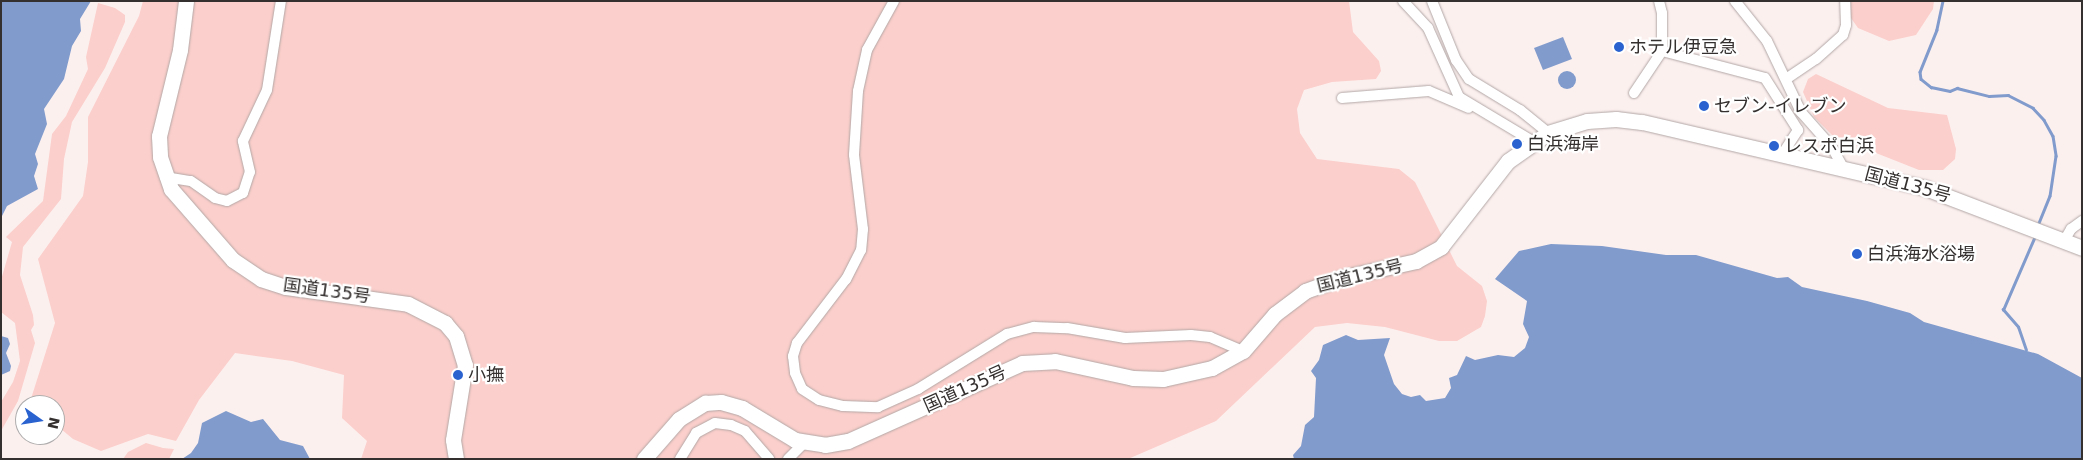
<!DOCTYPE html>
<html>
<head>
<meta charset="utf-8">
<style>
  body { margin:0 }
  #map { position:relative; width:2083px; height:460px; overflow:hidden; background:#fcf0ef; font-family:"DejaVu Sans","Noto Sans JP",sans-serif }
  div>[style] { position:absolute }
  .green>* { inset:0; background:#fbcfcb }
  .water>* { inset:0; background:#809bcc }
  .round { border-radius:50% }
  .stream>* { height:2.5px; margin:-1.25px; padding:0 1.25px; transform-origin:1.25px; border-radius:1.25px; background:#809bcc }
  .roads { filter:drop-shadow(0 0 1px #b2a7a6) drop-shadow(0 0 1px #b2a7a6) }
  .minor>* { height:10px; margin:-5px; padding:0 5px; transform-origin:5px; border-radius:5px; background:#fff }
  .highway>* { height:15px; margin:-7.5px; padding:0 7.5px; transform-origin:7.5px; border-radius:7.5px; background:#fff }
  .dots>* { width:14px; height:14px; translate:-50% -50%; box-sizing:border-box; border:2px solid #fff; border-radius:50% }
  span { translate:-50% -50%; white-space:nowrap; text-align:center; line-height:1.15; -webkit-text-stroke:4.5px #fff; paint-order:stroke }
  .poi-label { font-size:18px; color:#34302f }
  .left { translate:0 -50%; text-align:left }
  .street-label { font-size:18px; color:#34302f }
  .frame { position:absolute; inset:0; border:2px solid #34302f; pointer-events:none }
  .north { position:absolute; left:15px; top:395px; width:50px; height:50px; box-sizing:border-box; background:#fff; border:1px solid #aeacac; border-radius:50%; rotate:103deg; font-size:14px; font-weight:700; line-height:20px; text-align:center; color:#34302f }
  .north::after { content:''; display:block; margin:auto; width:18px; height:22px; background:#2a63d0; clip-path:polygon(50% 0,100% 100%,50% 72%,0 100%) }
</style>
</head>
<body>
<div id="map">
  <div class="green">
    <i style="clip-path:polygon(143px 1px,1349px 1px,1353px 32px,1379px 61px,1381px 71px,1376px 79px,1332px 82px,1304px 90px,1297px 109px,1300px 133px,1317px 159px,1399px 169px,1415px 182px,1457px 266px,1482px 286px,1487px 301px,1485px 316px,1481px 327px,1457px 341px,1439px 341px,1385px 327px,1347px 323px,1315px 327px,1216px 421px,1128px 459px,361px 459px,367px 441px,342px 418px,344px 375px,292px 361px,235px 353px,199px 400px,176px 441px,148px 434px,101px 451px,73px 439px,55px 424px,55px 405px,29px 405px,55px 323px,38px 259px,83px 196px,88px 162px,88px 117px,139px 16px)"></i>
    <i style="clip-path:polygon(1839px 1px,1934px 1px,1933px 9px,1916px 35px,1889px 41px,1858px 28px)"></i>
    <i style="clip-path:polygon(98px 3px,115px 8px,125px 15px,125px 22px,105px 68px,72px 122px,64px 159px,61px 199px,23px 247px,20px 275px,33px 315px,34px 325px,31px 330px,35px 343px,18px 401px,1px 431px,1px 402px,13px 382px,20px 361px,15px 323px,1px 312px,1px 280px,12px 242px,6px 237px,43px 201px,52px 134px,66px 116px,88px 69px,86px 57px)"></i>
    <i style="clip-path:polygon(1816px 74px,1888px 108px,1947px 115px,1956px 149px,1955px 159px,1943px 170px,1919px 170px,1833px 136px,1814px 117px,1803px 92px,1808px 79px)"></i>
    <i style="clip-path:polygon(146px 443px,163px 448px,174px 449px,169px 459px,123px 459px,128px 452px)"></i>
  </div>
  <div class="water">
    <i style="clip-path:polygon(1px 1px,91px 1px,80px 19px,81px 31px,72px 46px,64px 79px,44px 109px,47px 124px,35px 154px,38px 164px,34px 176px,38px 189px,7px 206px,1px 218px)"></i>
    <i style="clip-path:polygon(1563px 37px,1572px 59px,1543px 70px,1534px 48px)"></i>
    <i class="round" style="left:1558px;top:71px;width:18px;height:18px"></i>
    <i style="clip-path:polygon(1551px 244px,1602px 246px,1666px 255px,1696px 255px,1777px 278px,1788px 277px,1802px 287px,1867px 301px,1910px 313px,1924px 322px,2038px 354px,2082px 378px,2082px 459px,1294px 459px,1293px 455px,1301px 446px,1305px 425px,1314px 417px,1316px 378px,1311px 371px,1319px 360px,1323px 345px,1346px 335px,1358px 340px,1390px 338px,1384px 355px,1394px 384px,1402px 394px,1411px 397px,1420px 395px,1426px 401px,1445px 398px,1451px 388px,1449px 378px,1457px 375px,1466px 356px,1475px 360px,1498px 355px,1514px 357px,1525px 348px,1529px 337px,1523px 324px,1527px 301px,1495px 279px,1519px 251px)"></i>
    <i style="clip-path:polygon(1px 336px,8px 338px,10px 344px,6px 353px,11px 366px,10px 371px,1px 375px)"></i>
    <i style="clip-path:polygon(226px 411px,251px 422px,263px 419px,280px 440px,303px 446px,310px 459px,182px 459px,191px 453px,198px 443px,202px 423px)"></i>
  </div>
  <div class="stream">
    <i style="left:1943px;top:1px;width:30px;rotate:102deg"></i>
    <i style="left:1937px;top:30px;width:45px;rotate:112deg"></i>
    <i style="left:1920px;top:72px;width:7px;rotate:82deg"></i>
    <i style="left:1921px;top:79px;width:13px;rotate:39deg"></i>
    <i style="left:1931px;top:87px;width:19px;rotate:12deg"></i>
    <i style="left:1950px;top:91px;width:8px;rotate:-23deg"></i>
    <i style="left:1957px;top:88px;width:33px;rotate:14deg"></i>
    <i style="left:1989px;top:96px;width:19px;rotate:-3deg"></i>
    <i style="left:2008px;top:95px;width:28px;rotate:27deg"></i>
    <i style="left:2033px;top:108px;width:16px;rotate:47deg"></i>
    <i style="left:2044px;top:120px;width:18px;rotate:61deg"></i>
    <i style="left:2053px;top:136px;width:20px;rotate:81deg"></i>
    <i style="left:2056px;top:156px;width:40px;rotate:98.5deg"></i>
    <i style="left:2050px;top:196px;width:32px;rotate:112deg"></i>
    <i style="left:2026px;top:350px;width:24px;rotate:-109deg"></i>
    <i style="left:2018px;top:327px;width:23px;rotate:-131deg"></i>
    <i style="left:2003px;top:310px;width:81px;rotate:-66.6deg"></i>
  </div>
  <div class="roads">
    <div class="minor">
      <i style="left:894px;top:1px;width:56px;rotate:118.9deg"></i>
      <i style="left:867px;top:50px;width:42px;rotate:102.4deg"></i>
      <i style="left:858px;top:91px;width:64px;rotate:93.6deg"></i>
      <i style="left:854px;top:155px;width:75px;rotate:83.1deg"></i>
      <i style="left:863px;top:229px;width:21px;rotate:95deg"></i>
      <i style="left:861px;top:250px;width:33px;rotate:117deg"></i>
      <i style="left:846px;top:279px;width:81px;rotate:127.4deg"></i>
      <i style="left:797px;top:343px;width:14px;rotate:107deg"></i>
      <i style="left:793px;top:356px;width:17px;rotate:83deg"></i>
      <i style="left:795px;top:373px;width:17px;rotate:66deg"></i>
      <i style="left:802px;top:389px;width:20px;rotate:33deg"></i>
      <i style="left:819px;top:400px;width:25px;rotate:14deg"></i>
      <i style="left:843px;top:406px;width:35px;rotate:2deg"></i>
      <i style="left:878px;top:407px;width:44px;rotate:-24.2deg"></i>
      <i style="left:918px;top:389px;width:105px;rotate:-31.7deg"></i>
      <i style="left:1007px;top:334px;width:28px;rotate:-15deg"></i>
      <i style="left:1034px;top:327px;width:33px;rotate:2deg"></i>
      <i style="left:1067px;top:328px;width:59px;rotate:9.8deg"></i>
      <i style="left:1125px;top:338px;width:66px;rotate:-2.6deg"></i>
      <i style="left:1191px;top:335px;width:19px;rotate:6deg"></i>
      <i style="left:1210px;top:337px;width:36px;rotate:23deg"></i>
      <i style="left:1403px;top:1px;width:37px;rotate:47deg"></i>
      <i style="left:1428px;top:28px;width:76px;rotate:65.8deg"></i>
      <i style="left:1459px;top:97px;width:87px;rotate:31deg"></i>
      <i style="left:1432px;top:1px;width:64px;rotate:67.9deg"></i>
      <i style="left:1456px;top:60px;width:23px;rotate:56deg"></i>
      <i style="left:1469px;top:79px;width:60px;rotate:31.3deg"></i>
      <i style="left:1520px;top:110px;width:36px;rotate:39deg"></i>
      <i style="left:1735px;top:1px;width:51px;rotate:51.3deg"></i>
      <i style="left:1767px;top:41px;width:79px;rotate:64.4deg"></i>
      <i style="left:1801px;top:112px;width:47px;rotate:48.5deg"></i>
      <i style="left:1832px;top:147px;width:24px;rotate:62deg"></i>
      <i style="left:1662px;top:51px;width:106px;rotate:14.7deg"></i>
      <i style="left:1765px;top:78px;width:62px;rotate:57.6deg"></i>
      <i style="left:1798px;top:130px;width:30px;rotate:123deg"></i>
      <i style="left:1786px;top:79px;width:36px;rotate:-34deg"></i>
      <i style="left:1816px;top:59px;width:36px;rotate:-42deg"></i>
      <i style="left:1843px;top:35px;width:10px;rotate:-73deg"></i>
      <i style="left:1846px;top:25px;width:24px;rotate:-92deg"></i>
      <i style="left:1634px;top:93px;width:50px;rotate:-56.3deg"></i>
      <i style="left:1662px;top:51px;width:38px;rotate:-90deg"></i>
      <i style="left:1662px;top:13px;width:12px;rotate:-104deg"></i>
      <i style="left:1342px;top:98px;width:87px;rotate:-4.6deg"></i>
      <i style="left:1429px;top:91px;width:43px;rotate:23deg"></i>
      <i style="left:165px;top:177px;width:26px;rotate:9deg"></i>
      <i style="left:191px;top:181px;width:29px;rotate:35deg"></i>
      <i style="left:215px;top:198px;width:12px;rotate:14deg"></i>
      <i style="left:227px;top:201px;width:18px;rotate:-27deg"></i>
      <i style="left:243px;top:193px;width:22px;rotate:-72deg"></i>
      <i style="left:250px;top:172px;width:32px;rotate:-103deg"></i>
      <i style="left:243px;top:141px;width:56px;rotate:-64.8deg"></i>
      <i style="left:267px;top:90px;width:90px;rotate:-81.1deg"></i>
      <i style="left:2064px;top:241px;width:14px;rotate:-60deg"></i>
      <i style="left:2071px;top:229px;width:14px;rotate:-36deg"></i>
      <i style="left:680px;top:459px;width:31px;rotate:-58deg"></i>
      <i style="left:696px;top:433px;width:21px;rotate:-28deg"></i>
      <i style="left:715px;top:423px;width:16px;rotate:7deg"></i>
      <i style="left:731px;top:425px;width:15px;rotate:23deg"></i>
      <i style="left:745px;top:431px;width:37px;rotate:49deg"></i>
      <i style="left:788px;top:459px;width:23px;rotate:-45deg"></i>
    </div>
    <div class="highway">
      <i style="left:186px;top:1px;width:49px;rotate:97deg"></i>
      <i style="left:180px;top:50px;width:89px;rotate:103.7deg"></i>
      <i style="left:159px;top:136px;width:21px;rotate:87deg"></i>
      <i style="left:160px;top:157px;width:34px;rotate:71deg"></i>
      <i style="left:171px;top:189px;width:94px;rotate:48.9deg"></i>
      <i style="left:233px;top:260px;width:34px;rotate:34deg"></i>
      <i style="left:261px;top:279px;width:26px;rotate:18deg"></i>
      <i style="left:286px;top:287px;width:123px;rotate:7.9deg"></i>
      <i style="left:408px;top:304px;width:42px;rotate:27.2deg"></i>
      <i style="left:445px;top:323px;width:17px;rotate:50deg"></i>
      <i style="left:456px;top:336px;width:30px;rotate:73deg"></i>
      <i style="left:465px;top:365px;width:76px;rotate:99.1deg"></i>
      <i style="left:453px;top:440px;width:19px;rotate:81deg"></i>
      <i style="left:644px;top:459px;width:53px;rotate:-48.8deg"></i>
      <i style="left:679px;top:419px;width:31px;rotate:-32deg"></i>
      <i style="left:705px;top:403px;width:16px;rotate:-4deg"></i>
      <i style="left:721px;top:402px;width:22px;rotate:16deg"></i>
      <i style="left:742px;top:408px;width:62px;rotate:31.1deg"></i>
      <i style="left:795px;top:440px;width:30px;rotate:9deg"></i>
      <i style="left:825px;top:445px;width:23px;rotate:-10deg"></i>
      <i style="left:848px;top:441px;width:191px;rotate:-24.1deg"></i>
      <i style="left:1022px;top:363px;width:33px;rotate:-3deg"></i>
      <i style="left:1055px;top:361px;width:80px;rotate:12.3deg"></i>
      <i style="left:1133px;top:378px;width:30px;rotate:2deg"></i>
      <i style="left:1163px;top:379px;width:50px;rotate:-12.7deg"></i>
      <i style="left:1212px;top:368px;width:35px;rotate:-29deg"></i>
      <i style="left:1243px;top:351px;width:49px;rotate:-49.1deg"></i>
      <i style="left:1275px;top:314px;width:38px;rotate:-37deg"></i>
      <i style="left:1305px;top:291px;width:41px;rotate:-19.7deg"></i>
      <i style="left:1344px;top:277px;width:74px;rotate:-12.5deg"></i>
      <i style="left:1416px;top:261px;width:29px;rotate:-29deg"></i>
      <i style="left:1441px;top:247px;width:109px;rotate:-52.1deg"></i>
      <i style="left:1508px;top:161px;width:49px;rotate:-35deg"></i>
      <i style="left:1548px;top:133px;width:41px;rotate:-17.1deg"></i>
      <i style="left:1587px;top:121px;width:29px;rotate:-4deg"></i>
      <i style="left:1616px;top:119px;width:26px;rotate:7deg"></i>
      <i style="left:1642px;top:122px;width:291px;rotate:13.1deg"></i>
      <i style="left:1925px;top:188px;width:168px;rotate:20.9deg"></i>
    </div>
  </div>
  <div class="dots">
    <i style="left:1619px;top:47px;background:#2a63d0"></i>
    <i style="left:1704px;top:106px;background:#2a63d0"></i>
    <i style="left:1517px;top:144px;background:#2a63d0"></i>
    <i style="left:1774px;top:146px;background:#2a63d0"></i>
    <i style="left:1857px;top:254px;background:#2a63d0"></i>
    <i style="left:458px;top:375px;background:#2a63d0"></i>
  </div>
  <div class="poi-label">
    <span class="left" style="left:1629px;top:47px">ホテル伊豆急</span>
    <span class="left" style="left:1714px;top:106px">セブン-イレブン</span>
    <span class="left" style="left:1527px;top:144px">白浜海岸</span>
    <span class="left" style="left:1784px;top:146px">レスポ白浜</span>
    <span class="left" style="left:1867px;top:254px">白浜海水浴場</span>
    <span class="left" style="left:468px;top:375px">小撫</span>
  </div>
  <div class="street-label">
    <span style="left:1908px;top:185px;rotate:15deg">国道135号</span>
    <span style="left:1360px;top:276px;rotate:-14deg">国道135号</span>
    <span style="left:327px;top:291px;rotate:8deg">国道135号</span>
    <span style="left:965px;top:389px;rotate:-24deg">国道135号</span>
  </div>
  <div class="frame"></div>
  <div class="north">N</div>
</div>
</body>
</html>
